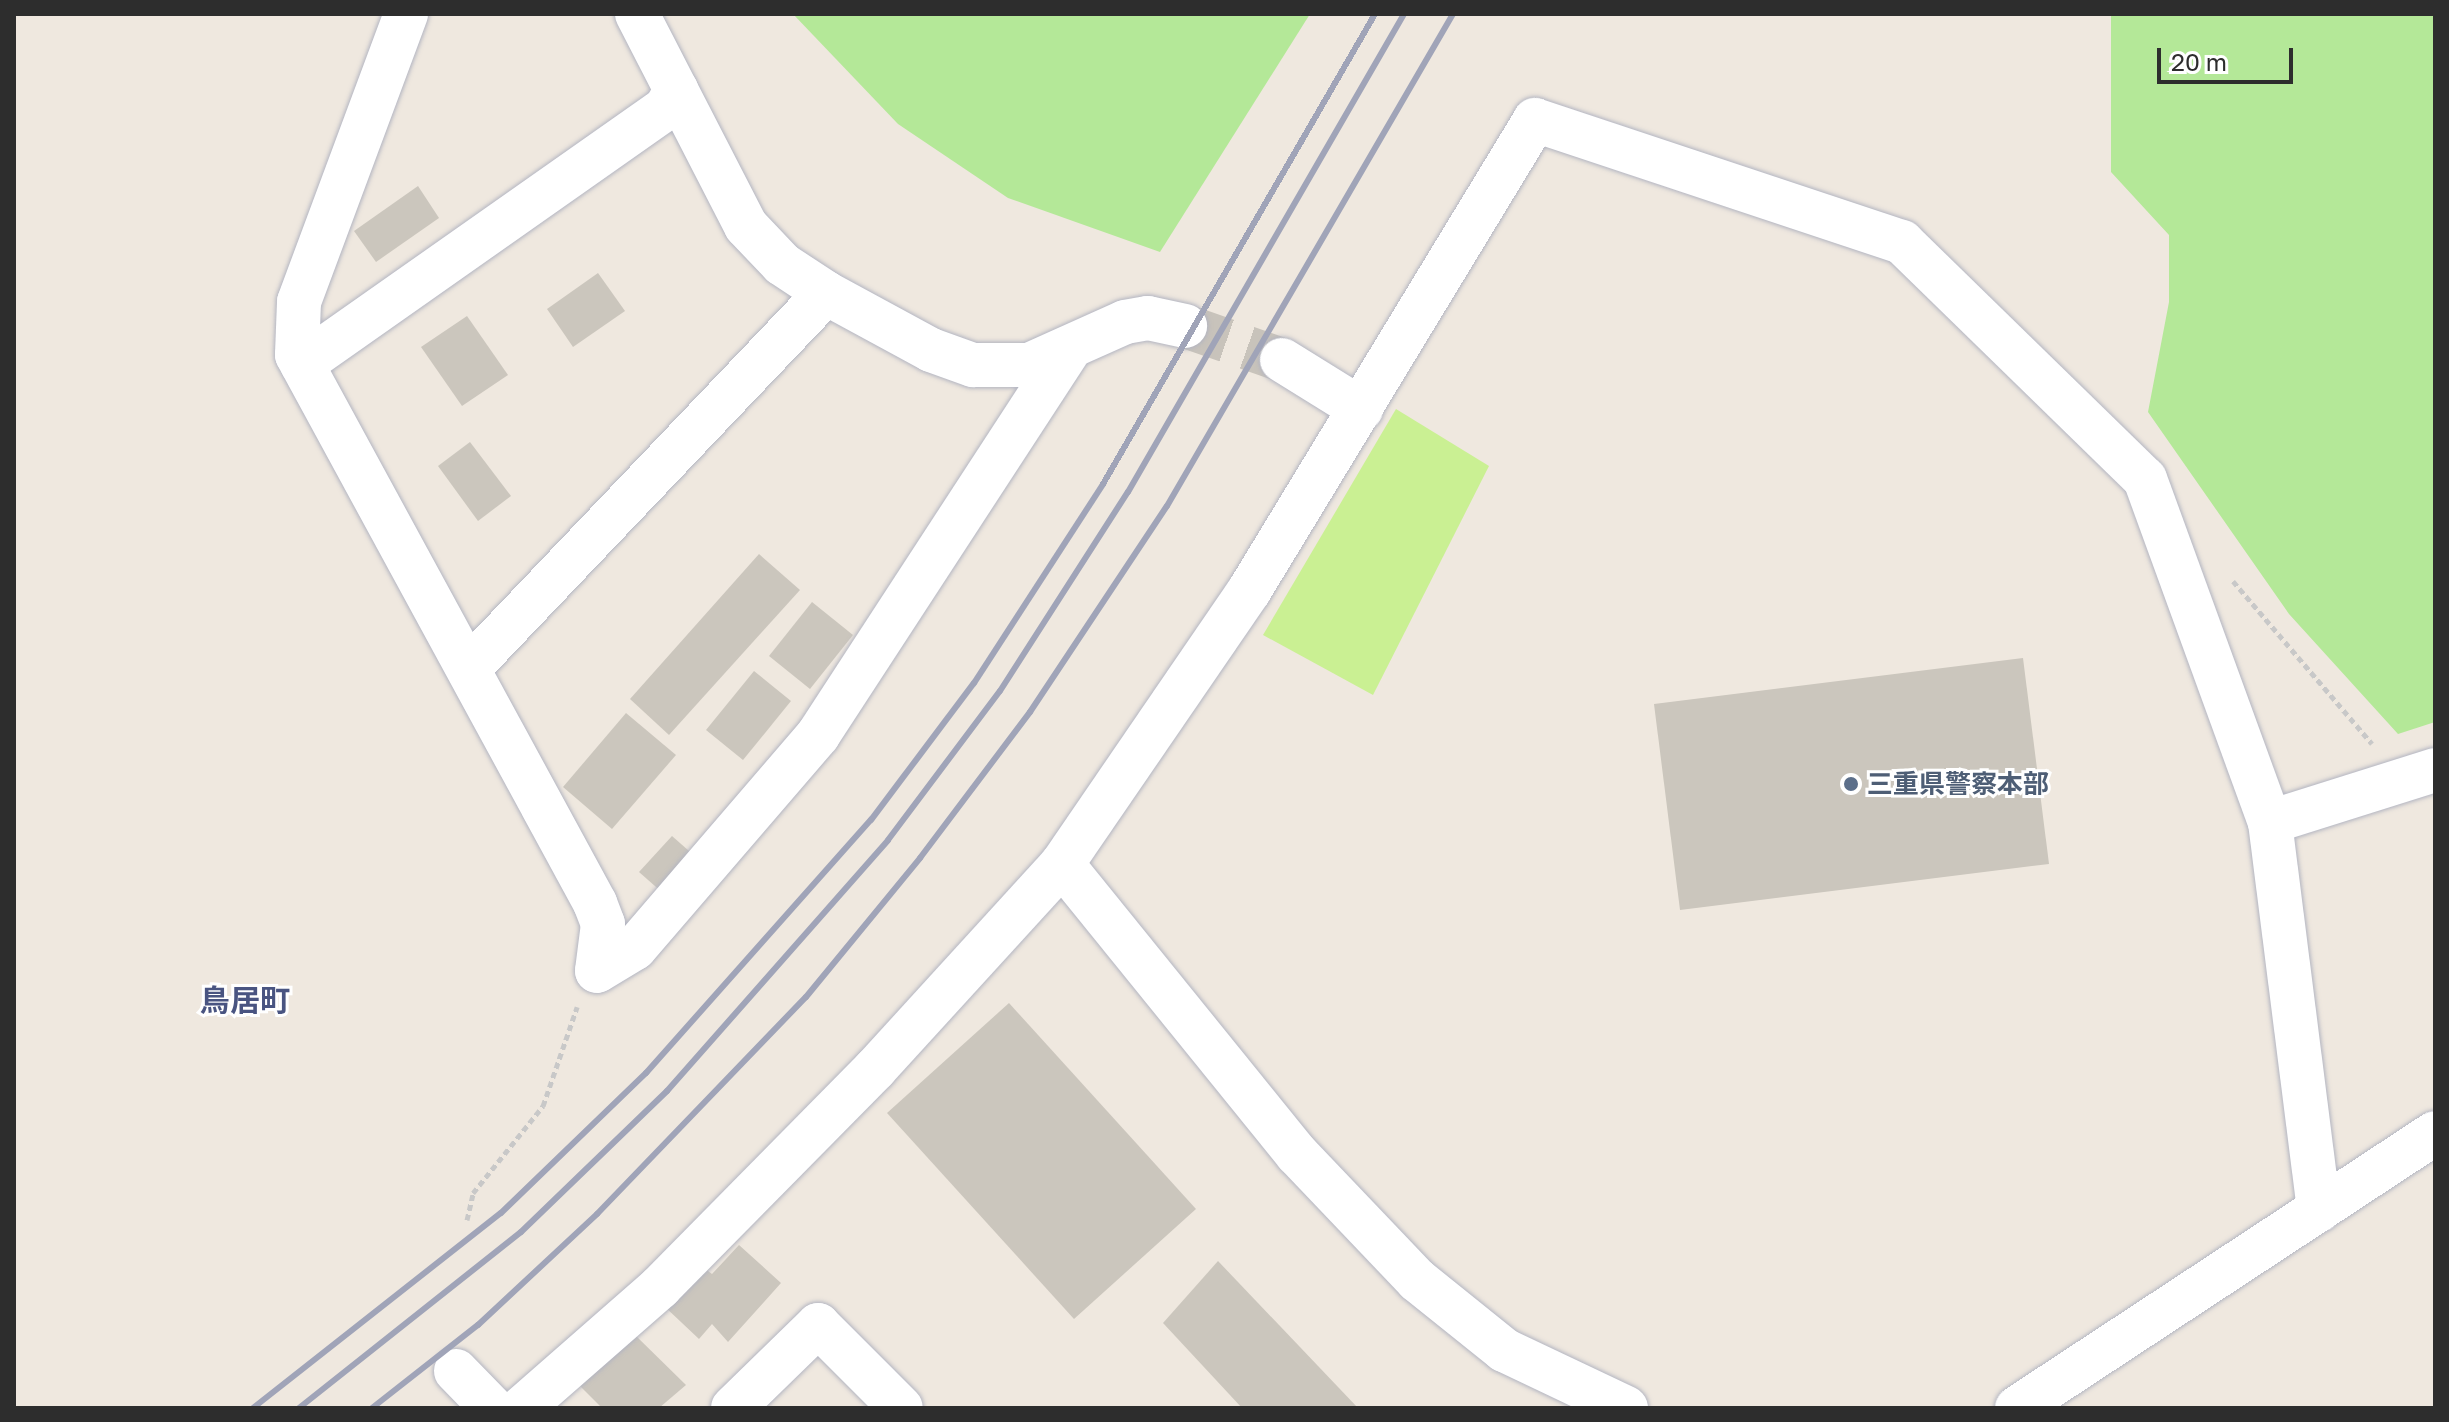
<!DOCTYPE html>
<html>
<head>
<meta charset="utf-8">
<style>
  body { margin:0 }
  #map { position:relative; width:2449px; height:1422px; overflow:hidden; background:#efe8df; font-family:"Golos Text","Noto Sans JP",sans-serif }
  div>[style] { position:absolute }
  .green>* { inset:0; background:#b4e898 }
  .pitch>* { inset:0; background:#caf093 }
  .building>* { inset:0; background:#cbc6bd }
  .minor-tunnel>* { height:44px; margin-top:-22px; transform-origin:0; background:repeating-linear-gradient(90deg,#c8c3bb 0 44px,transparent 0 66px) }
  .path>* { height:5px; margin-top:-2.5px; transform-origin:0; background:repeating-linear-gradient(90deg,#c8c8c8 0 6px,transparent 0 10px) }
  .roads { filter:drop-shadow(0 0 2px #b3b5c1) drop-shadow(0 0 2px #b3b5c1) }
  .minor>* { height:44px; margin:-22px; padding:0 22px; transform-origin:22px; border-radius:22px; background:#fff }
  .rail>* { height:6px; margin:-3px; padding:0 3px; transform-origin:3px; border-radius:3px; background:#a0a4b8 }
  .dots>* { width:22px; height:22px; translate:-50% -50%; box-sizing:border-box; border:4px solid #fff; border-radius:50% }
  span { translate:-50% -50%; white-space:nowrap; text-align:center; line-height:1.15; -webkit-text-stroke:6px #fff; paint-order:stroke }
  .service-label { font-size:26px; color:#4e5e75; font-weight:700 }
  .left { translate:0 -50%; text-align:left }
  .quarter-label { font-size:30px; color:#495481; font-weight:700 }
  .frame { position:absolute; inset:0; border:16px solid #2d2d2d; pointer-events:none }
  .scale { position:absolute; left:2157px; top:48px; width:136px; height:36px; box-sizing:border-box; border:4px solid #2d2d2d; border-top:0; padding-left:10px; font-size:24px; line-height:28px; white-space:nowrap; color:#2d2d2d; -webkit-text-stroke:6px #fff; paint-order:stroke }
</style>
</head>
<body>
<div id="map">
  <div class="green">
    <i style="clip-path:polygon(793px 14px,1310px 14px,1160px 252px,1008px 198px,898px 124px)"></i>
    <i style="clip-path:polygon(2111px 14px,2435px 14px,2435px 722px,2398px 734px,2289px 614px,2148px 412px,2169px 302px,2169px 235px,2111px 172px)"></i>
  </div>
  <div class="pitch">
    <i style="clip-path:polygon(1396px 409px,1489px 466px,1373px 695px,1263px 635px)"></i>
  </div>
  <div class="building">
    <i style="clip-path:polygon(418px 186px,439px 218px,376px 262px,354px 231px)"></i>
    <i style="clip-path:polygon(598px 273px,625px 311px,573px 347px,547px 309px)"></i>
    <i style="clip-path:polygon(467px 316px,508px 375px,462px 406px,421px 347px)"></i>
    <i style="clip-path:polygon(470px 442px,511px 496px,478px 521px,438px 466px)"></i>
    <i style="clip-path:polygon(759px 554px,800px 590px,669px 735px,630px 699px)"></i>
    <i style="clip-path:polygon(812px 602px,853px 635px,810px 689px,769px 656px)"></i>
    <i style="clip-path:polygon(2023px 658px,2049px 864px,1680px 910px,1654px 704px)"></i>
    <i style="clip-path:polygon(754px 671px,791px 701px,743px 760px,706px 730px)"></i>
    <i style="clip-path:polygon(626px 713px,676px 755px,612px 829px,563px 787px)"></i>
    <i style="clip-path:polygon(672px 836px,697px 858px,664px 894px,639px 872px)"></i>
    <i style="clip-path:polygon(1009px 1003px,1196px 1209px,1074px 1319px,887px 1113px)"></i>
    <i style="clip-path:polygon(739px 1245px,781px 1283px,728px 1342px,712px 1324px,699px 1339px,664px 1306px,700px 1265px,712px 1274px)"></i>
    <i style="clip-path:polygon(1218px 1261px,1358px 1408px,1242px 1408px,1163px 1323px)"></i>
    <i style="clip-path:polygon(633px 1333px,686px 1385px,659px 1408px,602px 1408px,578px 1384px)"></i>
  </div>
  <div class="minor-tunnel">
    <i style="left:1185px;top:326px;width:103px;rotate:19.3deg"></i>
  </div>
  <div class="path">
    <i style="left:2233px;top:581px;width:214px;rotate:49.5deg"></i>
    <i style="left:467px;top:1220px;width:28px;rotate:-77deg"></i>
    <i style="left:473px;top:1193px;width:112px;rotate:-51.2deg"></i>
    <i style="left:543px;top:1106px;width:105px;rotate:-71deg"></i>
  </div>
  <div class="roads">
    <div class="minor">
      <i style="left:406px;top:14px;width:307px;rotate:110.4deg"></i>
      <i style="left:299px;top:302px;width:53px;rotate:92.2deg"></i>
      <i style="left:297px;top:355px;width:624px;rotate:61.46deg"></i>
      <i style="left:595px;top:903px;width:22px;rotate:69deg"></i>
      <i style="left:603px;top:924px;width:47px;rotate:97.3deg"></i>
      <i style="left:637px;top:14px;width:238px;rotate:62.8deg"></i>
      <i style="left:746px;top:226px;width:52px;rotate:46.5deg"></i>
      <i style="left:782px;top:264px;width:53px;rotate:33.4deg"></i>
      <i style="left:826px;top:293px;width:119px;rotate:28.5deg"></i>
      <i style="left:931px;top:350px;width:45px;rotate:19.7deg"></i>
      <i style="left:973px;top:365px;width:56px"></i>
      <i style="left:1029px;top:365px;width:105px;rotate:-24.1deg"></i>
      <i style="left:1125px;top:322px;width:23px;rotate:-10deg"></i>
      <i style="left:1148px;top:318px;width:38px;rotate:12deg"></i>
      <i style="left:1282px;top:360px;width:93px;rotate:31.8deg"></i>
      <i style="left:302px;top:364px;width:445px;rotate:-35.1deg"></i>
      <i style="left:666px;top:108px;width:21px;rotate:-61deg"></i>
      <i style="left:470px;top:667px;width:516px;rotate:-46.41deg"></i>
      <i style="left:2270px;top:822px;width:173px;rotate:-17.5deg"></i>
      <i style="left:1062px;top:864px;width:373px;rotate:51deg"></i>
      <i style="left:1297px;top:1154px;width:174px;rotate:46.4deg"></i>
      <i style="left:1417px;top:1280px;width:112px;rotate:38.8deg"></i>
      <i style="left:1504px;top:1350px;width:135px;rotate:25.4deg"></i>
      <i style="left:597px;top:971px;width:44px;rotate:-31.2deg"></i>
      <i style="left:635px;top:948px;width:281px;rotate:-49.3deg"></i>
      <i style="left:818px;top:735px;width:456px;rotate:-56.9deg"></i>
      <i style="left:456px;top:1371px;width:52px;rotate:45.8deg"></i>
      <i style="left:522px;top:1408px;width:184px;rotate:-41.2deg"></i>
      <i style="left:660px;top:1287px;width:306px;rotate:-45.4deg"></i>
      <i style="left:875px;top:1069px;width:277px;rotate:-47.6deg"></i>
      <i style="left:1062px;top:864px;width:331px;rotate:-55.6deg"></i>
      <i style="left:1249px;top:591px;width:551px;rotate:-58.73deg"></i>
      <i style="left:1535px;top:120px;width:387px;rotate:18.4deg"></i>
      <i style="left:1902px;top:242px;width:339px;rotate:44.3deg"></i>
      <i style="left:2145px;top:479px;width:365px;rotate:70deg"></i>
      <i style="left:2270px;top:822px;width:391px;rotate:82.8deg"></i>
      <i style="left:733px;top:1408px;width:119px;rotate:-44.3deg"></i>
      <i style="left:818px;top:1325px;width:117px;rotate:45deg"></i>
      <i style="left:2017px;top:1408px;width:500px;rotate:-33.34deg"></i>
    </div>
  </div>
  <div class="rail">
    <i style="left:253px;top:1408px;width:315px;rotate:-38.2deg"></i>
    <i style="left:501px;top:1213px;width:202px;rotate:-44deg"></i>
    <i style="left:646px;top:1073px;width:339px;rotate:-48.4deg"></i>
    <i style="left:871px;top:820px;width:171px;rotate:-53.1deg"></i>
    <i style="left:974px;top:683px;width:237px;rotate:-57deg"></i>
    <i style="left:1103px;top:484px;width:543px;rotate:-59.94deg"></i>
    <i style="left:299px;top:1408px;width:283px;rotate:-38.4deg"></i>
    <i style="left:521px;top:1232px;width:203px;rotate:-44deg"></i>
    <i style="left:667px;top:1091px;width:334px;rotate:-48.6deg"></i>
    <i style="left:888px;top:840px;width:186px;rotate:-53.1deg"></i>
    <i style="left:1000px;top:691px;width:237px;rotate:-57.3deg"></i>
    <i style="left:1128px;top:492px;width:552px;rotate:-60deg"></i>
    <i style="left:372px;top:1408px;width:135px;rotate:-38.1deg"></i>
    <i style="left:478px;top:1325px;width:163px;rotate:-43deg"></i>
    <i style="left:597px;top:1214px;width:301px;rotate:-46.1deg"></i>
    <i style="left:806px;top:997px;width:180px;rotate:-50.6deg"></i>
    <i style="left:920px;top:858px;width:183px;rotate:-53deg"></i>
    <i style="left:1030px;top:712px;width:247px;rotate:-56.4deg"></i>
    <i style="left:1167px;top:506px;width:569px;rotate:-59.83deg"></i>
  </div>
  <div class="dots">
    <i style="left:1851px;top:784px;background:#5c6f8a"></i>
  </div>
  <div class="service-label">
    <span class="left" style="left:1867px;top:784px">三重県警察本部</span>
  </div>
  <div class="quarter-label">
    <span style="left:245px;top:1000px">鳥居町</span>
  </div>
  <div class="frame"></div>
  <div class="scale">20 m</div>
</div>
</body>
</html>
